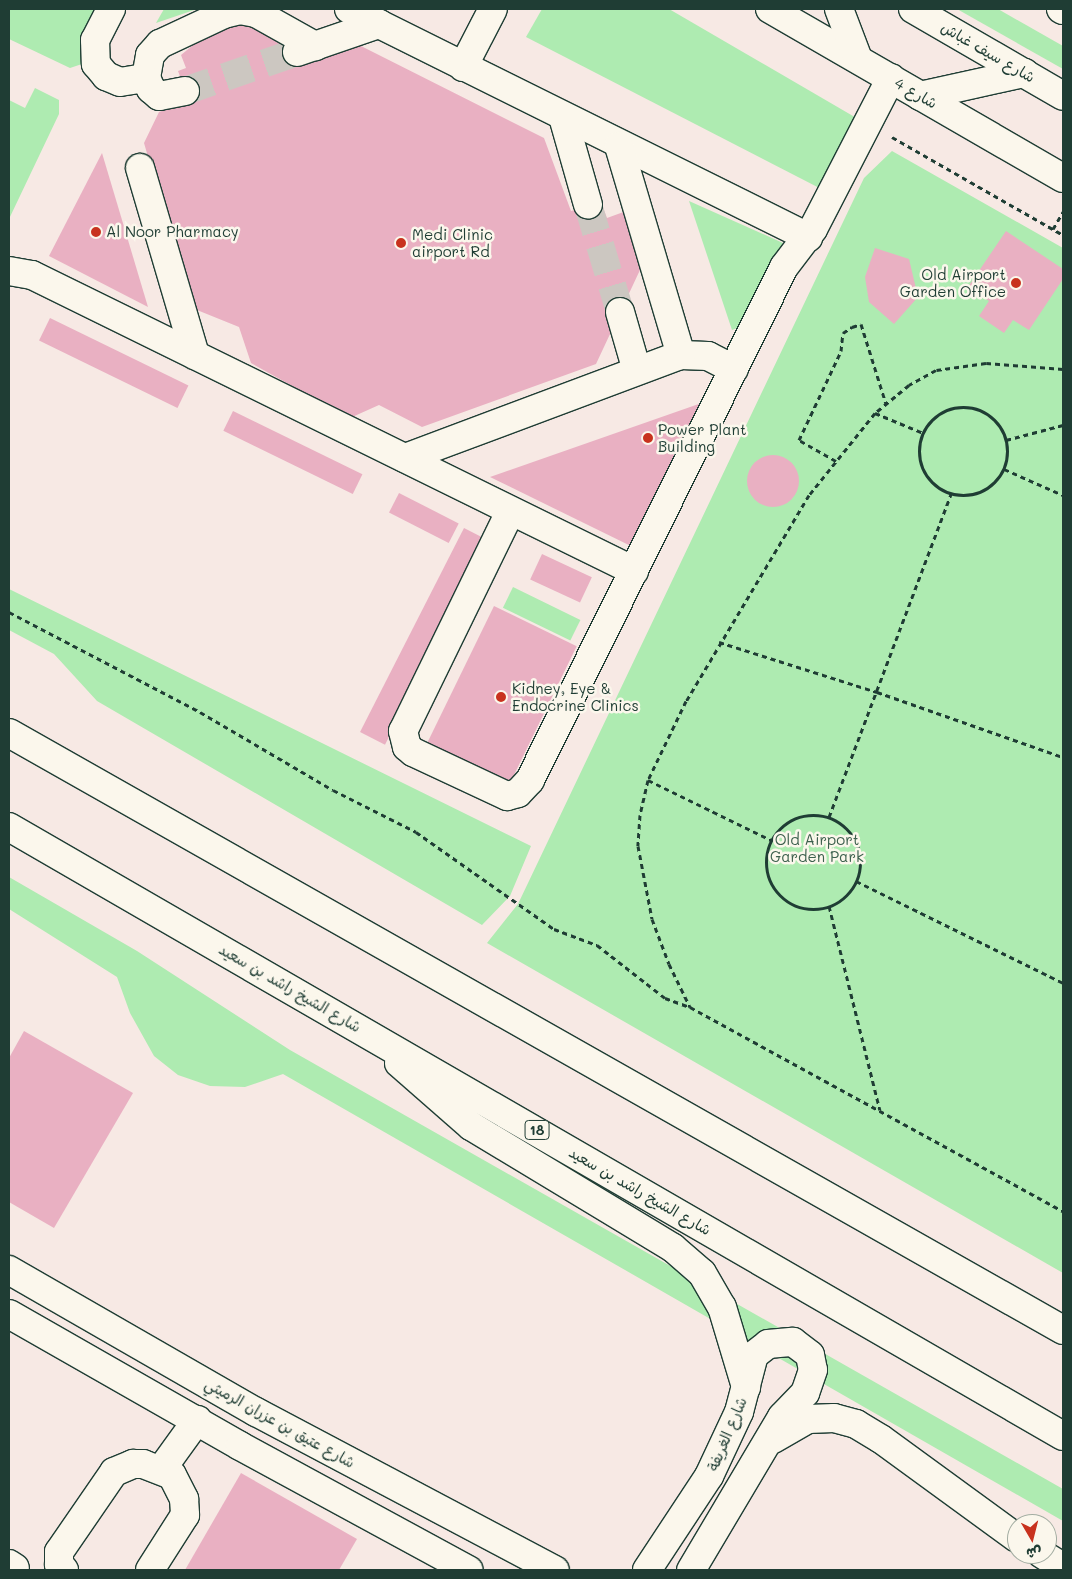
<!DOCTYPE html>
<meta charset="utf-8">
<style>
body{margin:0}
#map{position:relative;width:1072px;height:1579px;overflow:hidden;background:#f7e9e4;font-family:Mali,"Playpen Sans Arabic",sans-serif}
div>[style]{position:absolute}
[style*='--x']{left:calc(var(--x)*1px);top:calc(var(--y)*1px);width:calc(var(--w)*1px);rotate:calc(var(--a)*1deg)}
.green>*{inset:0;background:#aeebb1;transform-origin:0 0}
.building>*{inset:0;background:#e9b0c2;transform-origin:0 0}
.round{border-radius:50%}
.minor-tunnel>*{height:28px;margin-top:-14px;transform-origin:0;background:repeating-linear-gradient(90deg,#ccc7c1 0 28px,transparent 0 42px)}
.path>*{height:3px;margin-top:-1.5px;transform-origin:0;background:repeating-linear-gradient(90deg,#1f3d34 0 5px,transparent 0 9px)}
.path>.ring{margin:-1.5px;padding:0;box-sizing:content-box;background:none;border:3px solid #1f3d34;border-radius:50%}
.roads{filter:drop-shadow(1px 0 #1f3d34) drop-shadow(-1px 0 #1f3d34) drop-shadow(0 1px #1f3d34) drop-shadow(0 -1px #1f3d34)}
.minor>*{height:28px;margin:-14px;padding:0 14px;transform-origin:14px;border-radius:14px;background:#fbf7ec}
.major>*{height:28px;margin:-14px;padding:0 14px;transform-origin:14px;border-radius:14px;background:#fbf7ec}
.dots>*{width:14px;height:14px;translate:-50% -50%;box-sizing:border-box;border:2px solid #fbf7ec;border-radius:50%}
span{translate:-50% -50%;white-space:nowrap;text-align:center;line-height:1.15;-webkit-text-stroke:5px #fbf7ec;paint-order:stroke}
.shield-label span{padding:1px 4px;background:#fbf7ec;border:1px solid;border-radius:4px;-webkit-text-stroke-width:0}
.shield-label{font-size:14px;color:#1f3d34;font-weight:700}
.street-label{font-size:15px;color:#1f3d34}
.poi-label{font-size:15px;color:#1f3d34}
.left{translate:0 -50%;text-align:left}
.right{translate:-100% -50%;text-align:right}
.park-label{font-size:15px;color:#3c604d}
.frame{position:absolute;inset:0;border:10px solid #1f3d34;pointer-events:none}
.north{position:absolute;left:1007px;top:1514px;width:50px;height:50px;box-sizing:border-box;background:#fbf7ec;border:1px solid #a3ada2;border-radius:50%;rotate:172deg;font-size:14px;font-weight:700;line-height:20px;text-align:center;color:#1f3d34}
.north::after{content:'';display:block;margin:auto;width:18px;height:22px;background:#c8321e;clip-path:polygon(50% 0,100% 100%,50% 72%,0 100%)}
</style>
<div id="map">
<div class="green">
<div style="clip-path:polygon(9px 9px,114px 9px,88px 62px,70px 68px,9px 39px)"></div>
<div style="clip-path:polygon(164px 9px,197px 9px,156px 23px)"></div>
<div style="clip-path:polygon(542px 9px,669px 9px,865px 123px,831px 194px,526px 37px)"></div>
<div style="clip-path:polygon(957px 9px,998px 9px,1063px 46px,1063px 69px)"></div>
<div style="clip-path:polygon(35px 88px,59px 100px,59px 114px,9px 219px,9px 100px,25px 108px)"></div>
<div style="clip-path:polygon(892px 151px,1063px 248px,1063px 1273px,487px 943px,518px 904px,864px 178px)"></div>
<div style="clip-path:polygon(689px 201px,783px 243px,745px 325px,732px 330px)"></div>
<div style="left:513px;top:587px;width:75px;height:23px;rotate:26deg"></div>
<div style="clip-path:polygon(9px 589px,531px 846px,510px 896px,482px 925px,97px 701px,54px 654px,9px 630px)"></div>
<div style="clip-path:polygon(9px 877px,137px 951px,290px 1050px,1063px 1489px,1063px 1521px,283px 1074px,245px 1087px,210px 1086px,178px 1075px,154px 1056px,130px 1013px,117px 977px,9px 909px)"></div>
</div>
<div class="building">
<div style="clip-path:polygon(233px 23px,276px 31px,296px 66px,359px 45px,544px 138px,571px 211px,601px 202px,607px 218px,629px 210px,647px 255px,596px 364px,422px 427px,379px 405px,350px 418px,251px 363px,239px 327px,192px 308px,144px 143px,159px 112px,189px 101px,178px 71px,186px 68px,181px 55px,215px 27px)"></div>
<div style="clip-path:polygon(102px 153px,148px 307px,49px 256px)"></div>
<div style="clip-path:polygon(1006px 231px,1063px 269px,1063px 279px,1029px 330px,1013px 320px,1004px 333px,979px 316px,989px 301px,968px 287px)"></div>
<div style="clip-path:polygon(875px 248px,909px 259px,918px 297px,894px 324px,869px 302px,865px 277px)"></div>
<div style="left:50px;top:318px;width:154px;height:25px;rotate:26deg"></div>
<div style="clip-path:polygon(713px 399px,639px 550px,490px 477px)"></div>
<div style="left:233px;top:411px;width:144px;height:22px;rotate:26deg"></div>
<div class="round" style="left:747px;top:455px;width:52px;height:52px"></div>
<div style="left:399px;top:493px;width:67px;height:22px;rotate:27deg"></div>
<div style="left:464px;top:528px;width:28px;height:229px;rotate:27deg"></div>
<div style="left:542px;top:554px;width:55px;height:28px;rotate:25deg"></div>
<div style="left:494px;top:606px;width:92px;height:158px;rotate:26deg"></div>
<div style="clip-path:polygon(24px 1031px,133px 1093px,54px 1228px,9px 1202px,9px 1058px)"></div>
<div style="clip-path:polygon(241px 1473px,357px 1539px,339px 1570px,185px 1570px)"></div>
</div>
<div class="minor-tunnel">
<div style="--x:185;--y:91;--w:112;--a:-19.2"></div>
<div style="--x:588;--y:205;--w:112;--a:73.3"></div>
</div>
<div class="path">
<div style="--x:892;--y:137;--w:197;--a:29.8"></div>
<div style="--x:1053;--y:229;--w:20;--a:-60"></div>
<div style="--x:1063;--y:369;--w:77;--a:-175.5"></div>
<div style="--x:986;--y:363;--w:50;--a:172"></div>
<div style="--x:936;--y:370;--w:31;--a:151"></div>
<div style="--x:909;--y:385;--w:44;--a:140.5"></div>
<div style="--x:875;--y:413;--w:105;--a:128.8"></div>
<div style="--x:809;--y:495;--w:240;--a:120.8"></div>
<div style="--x:686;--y:701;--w:88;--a:115.7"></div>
<div style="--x:648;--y:780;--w:36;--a:103"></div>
<div style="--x:640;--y:815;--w:31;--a:94"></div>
<div style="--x:638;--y:846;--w:74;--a:79.1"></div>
<div style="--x:652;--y:919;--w:48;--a:69.3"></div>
<div style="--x:669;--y:964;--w:48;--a:64"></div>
<div style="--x:690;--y:1007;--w:425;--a:28.7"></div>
<div class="ring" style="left:919px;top:407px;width:85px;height:85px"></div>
<div style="--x:875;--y:413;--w:52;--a:22.6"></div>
<div style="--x:1006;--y:440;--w:59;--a:-14.7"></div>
<div style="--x:836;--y:461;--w:43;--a:-150.4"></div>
<div style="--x:799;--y:440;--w:98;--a:-64.7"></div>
<div style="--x:841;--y:351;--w:18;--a:-84"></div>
<div style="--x:843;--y:333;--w:11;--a:-34"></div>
<div style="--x:852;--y:327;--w:9;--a:-18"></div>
<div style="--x:861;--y:324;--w:84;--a:72.6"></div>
<div style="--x:1004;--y:469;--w:64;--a:23.8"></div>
<div style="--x:9;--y:612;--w:216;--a:27.6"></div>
<div style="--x:200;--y:712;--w:154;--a:30.4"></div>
<div style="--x:333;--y:790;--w:93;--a:26.8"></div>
<div style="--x:416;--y:832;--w:169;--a:35.1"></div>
<div style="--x:554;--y:929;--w:46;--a:20.4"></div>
<div style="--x:597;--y:945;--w:86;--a:37.9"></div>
<div style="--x:665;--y:998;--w:27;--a:20"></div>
<div style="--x:719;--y:642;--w:166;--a:17.6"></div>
<div style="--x:877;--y:692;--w:197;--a:19.3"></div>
<div style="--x:648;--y:780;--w:137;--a:26"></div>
<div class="ring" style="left:766px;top:815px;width:91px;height:91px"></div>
<div style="--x:829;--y:817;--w:345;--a:-69.3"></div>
<div style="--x:856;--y:881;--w:231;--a:26.2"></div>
<div style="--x:829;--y:906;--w:210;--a:76"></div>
</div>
<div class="roads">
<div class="minor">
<div style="--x:111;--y:9;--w:35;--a:117"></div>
<div style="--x:95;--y:40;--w:24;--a:88"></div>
<div style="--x:96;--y:64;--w:16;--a:50"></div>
<div style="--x:106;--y:76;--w:15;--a:23"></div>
<div style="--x:120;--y:82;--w:26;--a:-9"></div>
<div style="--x:349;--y:9;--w:513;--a:26.42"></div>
<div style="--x:770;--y:9;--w:338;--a:30"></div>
<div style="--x:839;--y:9;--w:53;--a:69.2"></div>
<div style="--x:913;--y:9;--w:173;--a:30.1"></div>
<div style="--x:1061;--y:9;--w:2;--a:27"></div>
<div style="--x:297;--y:52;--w:87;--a:-18.9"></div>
<div style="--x:463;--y:67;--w:65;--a:-62.7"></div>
<div style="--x:185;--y:91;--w:26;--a:169"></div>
<div style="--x:159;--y:96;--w:11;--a:-139"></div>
<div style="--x:151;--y:89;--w:12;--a:-114"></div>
<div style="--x:146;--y:78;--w:23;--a:-80"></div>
<div style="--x:150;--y:55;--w:15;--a:-48"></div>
<div style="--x:160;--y:44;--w:71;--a:-25.1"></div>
<div style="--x:224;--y:14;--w:16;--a:-14"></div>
<div style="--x:240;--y:10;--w:16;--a:11"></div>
<div style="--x:256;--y:13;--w:68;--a:29.2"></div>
<div style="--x:920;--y:96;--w:107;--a:-12.5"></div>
<div style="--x:563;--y:117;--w:91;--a:74.1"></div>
<div style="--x:619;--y:146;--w:218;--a:73.5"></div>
<div style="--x:140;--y:168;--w:195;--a:73.6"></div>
<div style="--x:9;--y:271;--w:23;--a:10"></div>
<div style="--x:32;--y:275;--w:671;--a:26.18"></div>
<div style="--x:620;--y:312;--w:61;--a:73.9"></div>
<div style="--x:405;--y:458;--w:295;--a:-20.5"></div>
<div style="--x:681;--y:355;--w:27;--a:2"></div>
<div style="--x:708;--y:356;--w:29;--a:27"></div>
<div style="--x:510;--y:512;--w:244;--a:116"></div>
<div style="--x:403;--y:731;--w:16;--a:76"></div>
<div style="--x:407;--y:747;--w:8;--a:40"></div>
<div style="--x:413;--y:752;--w:104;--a:25.1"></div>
<div style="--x:507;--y:796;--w:11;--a:-15"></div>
<div style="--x:518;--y:793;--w:18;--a:-47"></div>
<div style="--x:530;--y:780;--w:572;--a:-63.66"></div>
<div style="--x:784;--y:267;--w:48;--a:-52.7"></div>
<div style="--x:813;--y:229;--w:170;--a:-62.7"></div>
<div style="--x:9;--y:1270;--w:285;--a:29.9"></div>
<div style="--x:256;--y:1412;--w:338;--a:27.9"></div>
<div style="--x:9;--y:1314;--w:266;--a:29.7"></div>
<div style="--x:240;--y:1446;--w:260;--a:28.5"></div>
<div style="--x:773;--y:1439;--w:40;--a:-29.7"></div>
<div style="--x:808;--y:1419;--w:26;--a:-2"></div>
<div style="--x:834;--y:1418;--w:23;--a:15"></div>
<div style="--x:856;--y:1424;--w:29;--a:31"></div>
<div style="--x:881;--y:1439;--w:168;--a:36.1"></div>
<div style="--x:161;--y:1470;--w:62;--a:-54.2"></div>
<div style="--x:1042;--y:1554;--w:25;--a:32"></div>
<div style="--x:9;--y:1564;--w:7;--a:34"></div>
<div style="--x:64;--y:1570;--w:8;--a:-130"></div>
<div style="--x:59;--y:1564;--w:12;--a:-90"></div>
<div style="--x:59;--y:1552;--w:97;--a:-55.5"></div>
<div style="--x:114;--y:1472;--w:21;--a:-23"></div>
<div style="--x:133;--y:1464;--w:10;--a:0"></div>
<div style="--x:143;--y:1464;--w:31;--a:21"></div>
<div style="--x:172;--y:1475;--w:27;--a:63"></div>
<div style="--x:184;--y:1499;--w:16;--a:86"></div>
<div style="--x:185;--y:1515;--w:65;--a:122.5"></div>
<div style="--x:647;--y:1570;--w:113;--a:-56.6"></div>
<div style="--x:709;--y:1476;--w:71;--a:-64.9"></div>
<div style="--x:739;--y:1412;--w:59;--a:-75.3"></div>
<div style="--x:754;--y:1355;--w:18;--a:-38"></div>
<div style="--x:768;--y:1344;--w:25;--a:-5"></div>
<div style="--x:793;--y:1342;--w:21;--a:37"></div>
<div style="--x:810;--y:1355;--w:15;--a:79"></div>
<div style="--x:813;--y:1370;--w:24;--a:109"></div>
<div style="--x:805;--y:1393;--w:33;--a:134"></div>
<div style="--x:782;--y:1417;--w:178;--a:120.7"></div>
</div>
<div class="major">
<div style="--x:9;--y:733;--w:1211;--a:29.53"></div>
<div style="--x:9;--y:827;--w:1217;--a:30.02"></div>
<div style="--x:399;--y:1063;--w:96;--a:41.2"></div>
<div style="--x:471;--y:1126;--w:236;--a:31.1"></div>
<div style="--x:673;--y:1248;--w:38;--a:41"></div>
<div style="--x:702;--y:1273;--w:39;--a:60"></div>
<div style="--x:722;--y:1307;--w:84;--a:73.3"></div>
</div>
</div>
<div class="dots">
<div style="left:96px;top:232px;background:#c8321e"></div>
<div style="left:401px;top:243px;background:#c8321e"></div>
<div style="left:1016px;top:283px;background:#c8321e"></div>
<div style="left:648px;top:438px;background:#c8321e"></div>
<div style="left:501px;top:697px;background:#c8321e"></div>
</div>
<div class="shield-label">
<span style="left:537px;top:1130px">18</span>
</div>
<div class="street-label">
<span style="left:988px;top:52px;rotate:30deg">شارع سيف غباش</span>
<span style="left:916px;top:93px;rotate:30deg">شارع 4</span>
<span style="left:290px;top:988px;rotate:30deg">شارع الشيخ راشد بن سعيد</span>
<span style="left:640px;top:1191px;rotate:30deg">شارع الشيخ راشد بن سعيد</span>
<span style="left:280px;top:1423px;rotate:29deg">شارع عتيق بن عزران الرميثي</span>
<span style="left:727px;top:1434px;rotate:-67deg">شارع الغريفة</span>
</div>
<div class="poi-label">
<span class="left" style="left:106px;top:232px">Al Noor Pharmacy</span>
<span class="left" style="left:412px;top:243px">Medi Clinic<br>airport Rd</span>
<span class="right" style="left:1006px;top:283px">Old Airport<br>Garden Office</span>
<span class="left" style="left:658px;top:438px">Power Plant<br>Building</span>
<span class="left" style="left:512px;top:697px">Kidney, Eye &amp;<br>Endocrine Clinics</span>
</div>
<div class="park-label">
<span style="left:817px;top:848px">Old Airport<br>Garden Park</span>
</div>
<div class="frame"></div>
<div class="north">ش</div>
</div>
